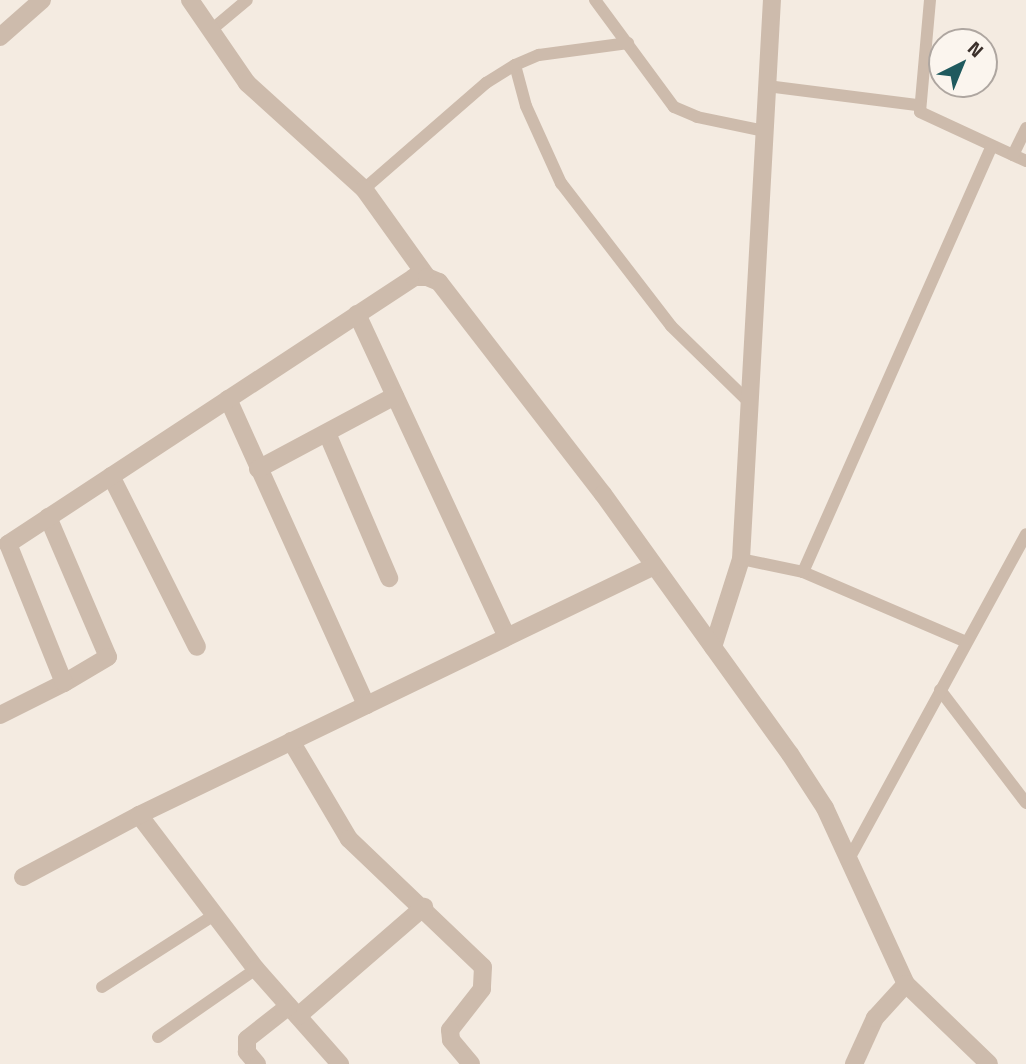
<!DOCTYPE html>
<style>
body{margin:0}
#map{position:relative;width:1026px;height:1064px;overflow:hidden;background:#f4ebe1;font-family:"Titillium Web",sans-serif}
div>[style]{position:absolute}
[style*='--x']{left:calc(var(--x)*1px);top:calc(var(--y)*1px);width:calc(var(--w)*1px);rotate:calc(var(--a)*1deg)}
.service>*{height:12px;margin:-6px;padding:0 6px;transform-origin:6px;border-radius:6px;background:#cdbbac}
.minor>*{height:18px;margin:-9px;padding:0 9px;transform-origin:9px;border-radius:9px;background:#cdbbac}
span{translate:-50% -50%;white-space:nowrap;text-align:center;line-height:1.15;-webkit-text-stroke:7px #fbf5ee;paint-order:stroke}
.north{position:absolute;left:928px;top:28px;width:70px;height:70px;box-sizing:border-box;background:#fbf5ee;border:2px solid #aea6a0;border-radius:50%;rotate:43deg;font-size:19px;font-weight:700;line-height:28px;text-align:center;color:#3b302b}
.north::after{content:'';display:block;margin:auto;width:24px;height:32px;background:#1f5a5e;clip-path:polygon(50% 0,100% 100%,50% 72%,0 100%)}
</style>
<div id="map">
<div class="service">
<div style="--x:595;--y:0;--w:133;--a:53.6"></div>
<div style="--x:674;--y:107;--w:25;--a:23"></div>
<div style="--x:697;--y:117;--w:68;--a:11.8"></div>
<div style="--x:930;--y:0;--w:112;--a:95.1"></div>
<div style="--x:920;--y:112;--w:117;--a:24.8"></div>
<div style="--x:210;--y:31;--w:48;--a:-40"></div>
<div style="--x:515;--y:65;--w:42;--a:75"></div>
<div style="--x:526;--y:106;--w:85;--a:65.6"></div>
<div style="--x:561;--y:183;--w:180;--a:52.4"></div>
<div style="--x:671;--y:326;--w:109;--a:44.3"></div>
<div style="--x:767;--y:86;--w:151;--a:7.2"></div>
<div style="--x:1013;--y:155;--w:30;--a:-64"></div>
<div style="--x:364;--y:189;--w:162;--a:-41"></div>
<div style="--x:486;--y:83;--w:34;--a:-32"></div>
<div style="--x:515;--y:65;--w:26;--a:-23"></div>
<div style="--x:539;--y:55;--w:90;--a:-7.7"></div>
<div style="--x:741;--y:559;--w:63;--a:11.8"></div>
<div style="--x:803;--y:572;--w:177;--a:23.2"></div>
<div style="--x:803;--y:572;--w:466;--a:-66.1"></div>
<div style="--x:940;--y:690;--w:142;--a:52.7"></div>
<div style="--x:849;--y:859;--w:370;--a:-61.4"></div>
<div style="--x:102;--y:987;--w:133;--a:-32.7"></div>
<div style="--x:158;--y:1037;--w:119;--a:-34.8"></div>
</div>
<div class="minor">
<div style="--x:190;--y:0;--w:101;--a:55.5"></div>
<div style="--x:247;--y:83;--w:158;--a:42.2"></div>
<div style="--x:364;--y:189;--w:108;--a:54.4"></div>
<div style="--x:0;--y:37;--w:56;--a:-41.4"></div>
<div style="--x:357;--y:314;--w:356;--a:65.1"></div>
<div style="--x:228;--y:399;--w:336;--a:65.7"></div>
<div style="--x:327;--y:433;--w:158;--a:66.8"></div>
<div style="--x:258;--y:469;--w:155;--a:-28.1"></div>
<div style="--x:111;--y:476;--w:191;--a:63.3"></div>
<div style="--x:48;--y:517;--w:152;--a:66.8"></div>
<div style="--x:108;--y:657;--w:51;--a:149.4"></div>
<div style="--x:713;--y:647;--w:92;--a:-72.3"></div>
<div style="--x:741;--y:559;--w:560;--a:-86.83"></div>
<div style="--x:0;--y:715;--w:72;--a:-26.6"></div>
<div style="--x:64;--y:683;--w:150;--a:-111.9"></div>
<div style="--x:8;--y:544;--w:486;--a:-33.3"></div>
<div style="--x:414;--y:277;--w:13;--a:0"></div>
<div style="--x:427;--y:277;--w:13;--a:23"></div>
<div style="--x:439;--y:282;--w:268;--a:52.3"></div>
<div style="--x:603;--y:494;--w:320;--a:54.3"></div>
<div style="--x:790;--y:754;--w:64;--a:57.1"></div>
<div style="--x:825;--y:808;--w:194;--a:65.3"></div>
<div style="--x:906;--y:984;--w:115;--a:43.9"></div>
<div style="--x:291;--y:741;--w:114;--a:59.4"></div>
<div style="--x:349;--y:839;--w:185;--a:43.7"></div>
<div style="--x:483;--y:967;--w:22;--a:93"></div>
<div style="--x:482;--y:989;--w:52;--a:128"></div>
<div style="--x:450;--y:1030;--w:10;--a:84"></div>
<div style="--x:451;--y:1040;--w:31;--a:50"></div>
<div style="--x:139;--y:815;--w:193;--a:52.8"></div>
<div style="--x:256;--y:969;--w:127;--a:48.5"></div>
<div style="--x:23;--y:877;--w:132;--a:-28.1"></div>
<div style="--x:139;--y:815;--w:572;--a:-25.8"></div>
<div style="--x:298;--y:1016;--w:167;--a:-40.9"></div>
<div style="--x:257;--y:1064;--w:16;--a:-130"></div>
<div style="--x:247;--y:1052;--w:13;--a:-90"></div>
<div style="--x:247;--y:1039;--w:53;--a:-38.2"></div>
<div style="--x:854;--y:1064;--w:51;--a:-65.5"></div>
<div style="--x:875;--y:1018;--w:46;--a:-47.6"></div>
</div>
<div class="north">N</div>
</div>
